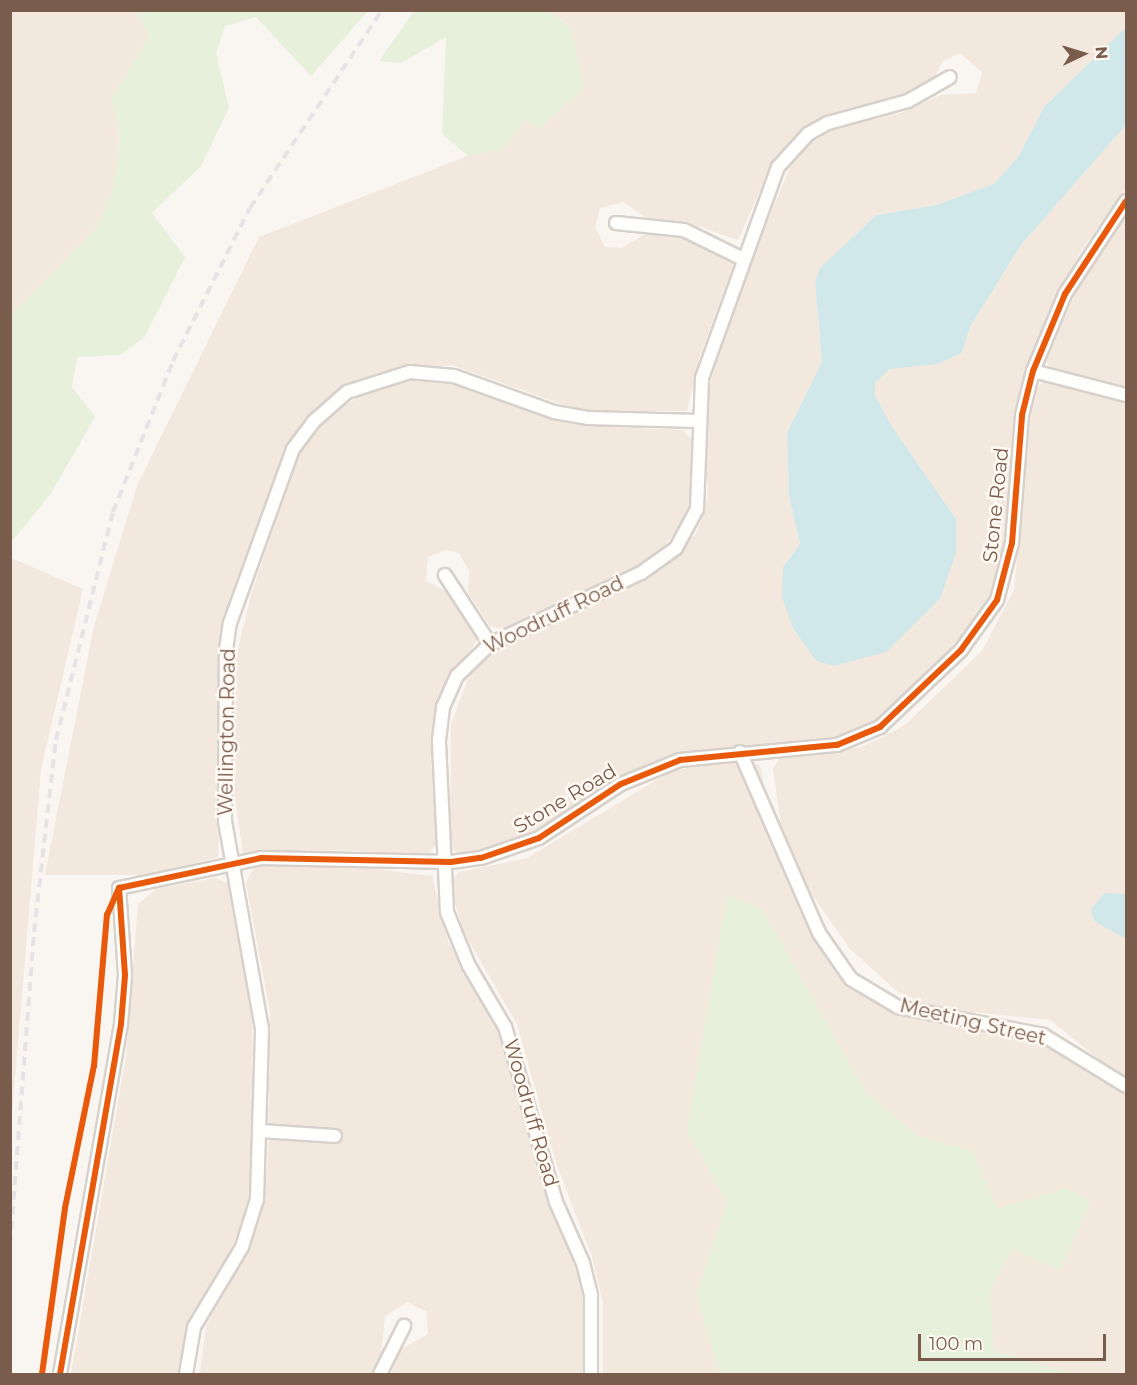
<!DOCTYPE html>
<style>
body{margin:0}
#map{position:relative;width:1137px;height:1385px;overflow:hidden;background:#f9f5f0;font-family:Montserrat,sans-serif}
div>[style]{position:absolute}
[style*='--x']{left:calc(var(--x)*1px);top:calc(var(--y)*1px);width:calc(var(--w)*1px);rotate:calc(var(--a)*1deg)}
.residential>*{inset:0;background:#f2e8de}
.green>*{inset:0;background:#e7f0db}
.water>*{inset:0;background:#d0e8ea}
.roads{filter:drop-shadow(2px 0 #d7d1cb) drop-shadow(-2px 0 #d7d1cb) drop-shadow(0 2px #d7d1cb) drop-shadow(0 -2px #d7d1cb)}
.minor>*{height:12px;margin:-6px;padding:0 6px;transform-origin:6px;border-radius:6px;background:#fefefd}
.rail>*{height:4px;margin-top:-2px;transform-origin:0;background:repeating-linear-gradient(90deg,#e6e3e7 0 9px,transparent 0 15px)}
.cycleway>*{height:6px;margin:-3px;padding:0 3px;transform-origin:3px;border-radius:3px;background:#e8590c}
span{translate:-50% -50%;white-space:nowrap;text-align:center;line-height:1.15;-webkit-text-stroke:5px #fffaf3;paint-order:stroke}
.street-label{font-size:20px;color:#7a5c4d}
.frame{position:absolute;inset:0;border:12px solid #7a5c4d;pointer-events:none}
.north{position:absolute;left:1053px;top:24px;width:60px;height:60px;-webkit-text-stroke:4px #fffaf3;paint-order:stroke;rotate:86deg;font-size:16px;font-weight:700;line-height:24px;text-align:center;color:#7a5c4d}
.north::after{content:'';display:block;margin:auto;width:21px;height:27px;background:#7a5c4d;clip-path:polygon(50% 0,100% 100%,50% 72%,0 100%)}
.scale{position:absolute;left:918px;top:1334px;width:188px;height:27px;box-sizing:border-box;border:3px solid #7a5c4d;border-top:0;padding-left:8px;font-size:18px;line-height:21px;white-space:nowrap;color:#7a5c4d;-webkit-text-stroke:4px #fffaf3;paint-order:stroke}
</style>
<div id="map">
<div class="residential">
<div style="clip-path:polygon(11px 11px,136px 11px,149px 36px,112px 99px,120px 136px,114px 186px,97px 228px,11px 315px)"></div>
<div style="clip-path:polygon(550px 11px,1126px 11px,1126px 27px,1044px 107px,1018px 157px,994px 184px,936px 205px,876px 215px,820px 268px,815px 282px,822px 362px,787px 433px,789px 496px,800px 544px,783px 567px,793px 628px,816px 660px,834px 666px,886px 651px,940px 599px,956px 519px,891px 425px,875px 395px,875px 383px,890px 369px,938px 364px,962px 353px,970px 327px,1021px 245px,1126px 125px,1126px 188px,1081px 251px,1048px 315px,1021px 390px,1000px 588px,911px 696px,875px 726px,847px 736px,669px 755px,501px 849px,460px 856px,450px 846px,451px 724px,470px 674px,501px 647px,648px 574px,696px 534px,708px 499px,704px 421px,708px 391px,733px 303px,797px 151px,838px 127px,900px 113px,941px 95px,976px 93px,982px 72px,960px 53px,943px 61px,932px 82px,911px 93px,823px 116px,801px 134px,766px 177px,738px 240px,701px 227px,654px 223px,623px 202px,600px 208px,595px 227px,605px 247px,622px 248px,643px 235px,665px 232px,728px 254px,735px 262px,699px 358px,687px 411px,584px 412px,452px 365px,384px 371px,317px 412px,289px 442px,227px 617px,218px 857px,150px 875px,45px 875px,94px 626px,137px 486px,259px 237px,468px 156px,502px 149px,526px 120px,571px 27px)"></div>
<div style="clip-path:polygon(1126px 214px,1126px 387px,1050px 368px,1046px 360px,1082px 279px)"></div>
<div style="clip-path:polygon(405px 377px,447px 380px,547px 418px,585px 426px,683px 430px,691px 439px,692px 500px,684px 521px,663px 548px,632px 569px,503px 630px,490px 626px,468px 593px,469px 571px,459px 553px,445px 550px,428px 557px,426px 581px,457px 597px,480px 635px,441px 701px,434px 762px,436px 845px,425px 857px,344px 850px,243px 853px,234px 792px,236px 658px,252px 591px,300px 451px,321px 421px,374px 387px)"></div>
<div style="clip-path:polygon(1047px 379px,1126px 400px,1126px 1081px,1050px 1020px,935px 1008px,898px 992px,850px 949px,804px 883px,782px 832px,773px 769px,780px 757px,861px 747px,883px 737px,906px 724px,982px 651px,1014px 590px,1033px 391px)"></div>
<div style="clip-path:polygon(11px 558px,83px 589px,41px 769px,11px 1125px)"></div>
<div style="clip-path:polygon(721px 760px,752px 761px,761px 767px,771px 835px,801px 896px,865px 987px,907px 1014px,1035px 1032px,1126px 1094px,1126px 1374px,603px 1374px,603px 1303px,592px 1257px,555px 1160px,517px 1024px,462px 929px,450px 883px,459px 872px,527px 858px,670px 772px)"></div>
<div style="clip-path:polygon(334px 864px,432px 876px,448px 941px,509px 1046px,574px 1248px,586px 1291px,588px 1374px,391px 1374px,401px 1349px,428px 1334px,427px 1312px,407px 1302px,385px 1316px,379px 1374px,200px 1374px,206px 1326px,254px 1236px,268px 1161px,270px 1012px,246px 883px,255px 865px)"></div>
<div style="clip-path:polygon(215px 878px,232px 885px,252px 992px,253px 1166px,246px 1218px,205px 1300px,186px 1374px,71px 1374px,126px 1056px,138px 904px,156px 889px)"></div>
</div>
<div class="green">
<div style="clip-path:polygon(136px 11px,368px 11px,311px 76px,256px 17px,225px 26px,216px 53px,229px 108px,201px 166px,152px 213px,185px 257px,144px 338px,120px 355px,77px 357px,72px 387px,95px 417px,50px 495px,11px 542px,11px 315px,97px 228px,114px 186px,120px 136px,112px 99px,149px 36px)"></div>
<div style="clip-path:polygon(414px 11px,550px 11px,571px 27px,584px 88px,540px 128px,526px 120px,502px 149px,468px 156px,442px 134px,446px 37px,401px 63px,379px 61px)"></div>
<div style="clip-path:polygon(727px 895px,762px 909px,866px 1092px,918px 1136px,973px 1151px,997px 1209px,1066px 1188px,1091px 1201px,1060px 1270px,1012px 1249px,990px 1293px,994px 1350px,1072px 1374px,720px 1374px,696px 1295px,727px 1202px,687px 1131px)"></div>
</div>
<div class="water">
<div style="clip-path:polygon(1126px 27px,1126px 125px,1021px 245px,970px 327px,962px 353px,938px 364px,890px 369px,875px 383px,875px 395px,891px 425px,956px 519px,956px 553px,940px 599px,886px 652px,834px 666px,816px 661px,793px 628px,782px 597px,783px 567px,800px 544px,789px 496px,787px 433px,822px 362px,815px 282px,820px 268px,876px 215px,936px 205px,994px 184px,1018px 157px,1044px 107px)"></div>
<div style="clip-path:polygon(1104px 893px,1126px 894px,1126px 939px,1094px 921px,1091px 909px)"></div>
</div>
<div class="roads">
<div class="minor">
<div style="--x:616;--y:223;--w:68;--a:5.9"></div>
<div style="--x:684;--y:230;--w:66;--a:26.2"></div>
<div style="--x:1033;--y:371;--w:96;--a:14.5"></div>
<div style="--x:445;--y:575;--w:82;--a:56.9"></div>
<div style="--x:740;--y:752;--w:197;--a:66.4"></div>
<div style="--x:819;--y:933;--w:56;--a:55.2"></div>
<div style="--x:851;--y:979;--w:55;--a:30.8"></div>
<div style="--x:898;--y:1007;--w:148;--a:10.9"></div>
<div style="--x:1043;--y:1035;--w:97;--a:31.6"></div>
<div style="--x:260;--y:1131;--w:75;--a:3.8"></div>
<div style="--x:60;--y:1374;--w:355;--a:-80.1"></div>
<div style="--x:121;--y:1024;--w:49;--a:-85.3"></div>
<div style="--x:125;--y:975;--w:87;--a:-93.9"></div>
<div style="--x:119;--y:888;--w:145;--a:-11.9"></div>
<div style="--x:261;--y:858;--w:190;--a:1.2"></div>
<div style="--x:451;--y:862;--w:30;--a:-8"></div>
<div style="--x:481;--y:858;--w:61;--a:-19"></div>
<div style="--x:539;--y:838;--w:98;--a:-33.4"></div>
<div style="--x:621;--y:784;--w:64;--a:-22.1"></div>
<div style="--x:680;--y:760;--w:158;--a:-5.5"></div>
<div style="--x:837;--y:745;--w:47;--a:-22.7"></div>
<div style="--x:880;--y:727;--w:112;--a:-43.5"></div>
<div style="--x:961;--y:650;--w:62;--a:-54.2"></div>
<div style="--x:997;--y:600;--w:59;--a:-75.3"></div>
<div style="--x:1012;--y:543;--w:128;--a:-85.5"></div>
<div style="--x:1022;--y:415;--w:45;--a:-76"></div>
<div style="--x:1033;--y:371;--w:83;--a:-67.4"></div>
<div style="--x:1065;--y:294;--w:111;--a:-56.7"></div>
<div style="--x:186;--y:1374;--w:48;--a:-80.3"></div>
<div style="--x:194;--y:1327;--w:93;--a:-59"></div>
<div style="--x:242;--y:1247;--w:50;--a:-72.6"></div>
<div style="--x:257;--y:1199;--w:170;--a:-88.3"></div>
<div style="--x:262;--y:1029;--w:210;--a:-100.1"></div>
<div style="--x:225;--y:822;--w:172;--a:-89.7"></div>
<div style="--x:226;--y:650;--w:27;--a:-82"></div>
<div style="--x:230;--y:623;--w:185;--a:-70.1"></div>
<div style="--x:293;--y:449;--w:34;--a:-53"></div>
<div style="--x:313;--y:422;--w:45;--a:-41.4"></div>
<div style="--x:347;--y:392;--w:66;--a:-17.6"></div>
<div style="--x:410;--y:372;--w:44;--a:5.2"></div>
<div style="--x:454;--y:376;--w:106;--a:19.8"></div>
<div style="--x:554;--y:412;--w:34;--a:10"></div>
<div style="--x:587;--y:418;--w:110;--a:1.6"></div>
<div style="--x:380;--y:1374;--w:54;--a:-63.4"></div>
<div style="--x:591;--y:1374;--w:79;--a:-90"></div>
<div style="--x:591;--y:1295;--w:33;--a:-104"></div>
<div style="--x:583;--y:1263;--w:67;--a:-113.9"></div>
<div style="--x:556;--y:1202;--w:182;--a:-106.2"></div>
<div style="--x:505;--y:1027;--w:71;--a:-120.5"></div>
<div style="--x:469;--y:966;--w:58;--a:-112.2"></div>
<div style="--x:447;--y:912;--w:172;--a:-92.7"></div>
<div style="--x:439;--y:740;--w:33;--a:-83"></div>
<div style="--x:443;--y:707;--w:34;--a:-66"></div>
<div style="--x:457;--y:676;--w:46;--a:-44.1"></div>
<div style="--x:490;--y:644;--w:167;--a:-25.2"></div>
<div style="--x:641;--y:573;--w:43;--a:-35.5"></div>
<div style="--x:676;--y:548;--w:44;--a:-61.7"></div>
<div style="--x:697;--y:509;--w:131;--a:-87.8"></div>
<div style="--x:702;--y:378;--w:224;--a:-70.2"></div>
<div style="--x:778;--y:167;--w:45;--a:-47.7"></div>
<div style="--x:808;--y:134;--w:23;--a:-29"></div>
<div style="--x:828;--y:123;--w:83;--a:-15.4"></div>
<div style="--x:908;--y:101;--w:48;--a:-29.7"></div>
</div>
</div>
<div class="rail">
<div style="--x:10;--y:1245;--w:314;--a:-85.6"></div>
<div style="--x:34;--y:932;--w:193;--a:-83.5"></div>
<div style="--x:56;--y:740;--w:235;--a:-76"></div>
<div style="--x:113;--y:512;--w:162;--a:-68.3"></div>
<div style="--x:173;--y:361;--w:171;--a:-63.3"></div>
<div style="--x:250;--y:208;--w:238;--a:-56.3"></div>
</div>
<div class="cycleway">
<div style="--x:119;--y:888;--w:145;--a:-11.9"></div>
<div style="--x:261;--y:858;--w:190;--a:1.2"></div>
<div style="--x:451;--y:862;--w:30;--a:-8"></div>
<div style="--x:481;--y:858;--w:61;--a:-19"></div>
<div style="--x:539;--y:838;--w:98;--a:-33.4"></div>
<div style="--x:621;--y:784;--w:64;--a:-22.1"></div>
<div style="--x:680;--y:760;--w:158;--a:-5.5"></div>
<div style="--x:837;--y:745;--w:47;--a:-22.7"></div>
<div style="--x:880;--y:727;--w:112;--a:-43.5"></div>
<div style="--x:961;--y:650;--w:62;--a:-54.2"></div>
<div style="--x:997;--y:600;--w:59;--a:-75.3"></div>
<div style="--x:1012;--y:543;--w:128;--a:-85.5"></div>
<div style="--x:1022;--y:415;--w:45;--a:-76"></div>
<div style="--x:1033;--y:371;--w:83;--a:-67.4"></div>
<div style="--x:1065;--y:294;--w:111;--a:-56.7"></div>
<div style="--x:42;--y:1374;--w:168;--a:-82.1"></div>
<div style="--x:65;--y:1208;--w:145;--a:-78.5"></div>
<div style="--x:94;--y:1066;--w:152;--a:-85.1"></div>
<div style="--x:107;--y:915;--w:30;--a:-66"></div>
<div style="--x:60;--y:1374;--w:355;--a:-80.1"></div>
<div style="--x:121;--y:1024;--w:49;--a:-85.3"></div>
<div style="--x:125;--y:975;--w:87;--a:-93.9"></div>
</div>
<div class="street-label">
<span style="left:996px;top:505px;rotate:-84deg">Stone Road</span>
<span style="left:554px;top:615px;rotate:-26deg">Woodruff Road</span>
<span style="left:227px;top:732px;rotate:-89deg">Wellington Road</span>
<span style="left:565px;top:799px;rotate:-31deg">Stone Road</span>
<span style="left:973px;top:1022px;rotate:13deg">Meeting Street</span>
<span style="left:531px;top:1113px;rotate:74deg">Woodruff Road</span>
</div>
<div class="frame"></div>
<div class="north">N</div>
<div class="scale">100 m</div>
</div>
